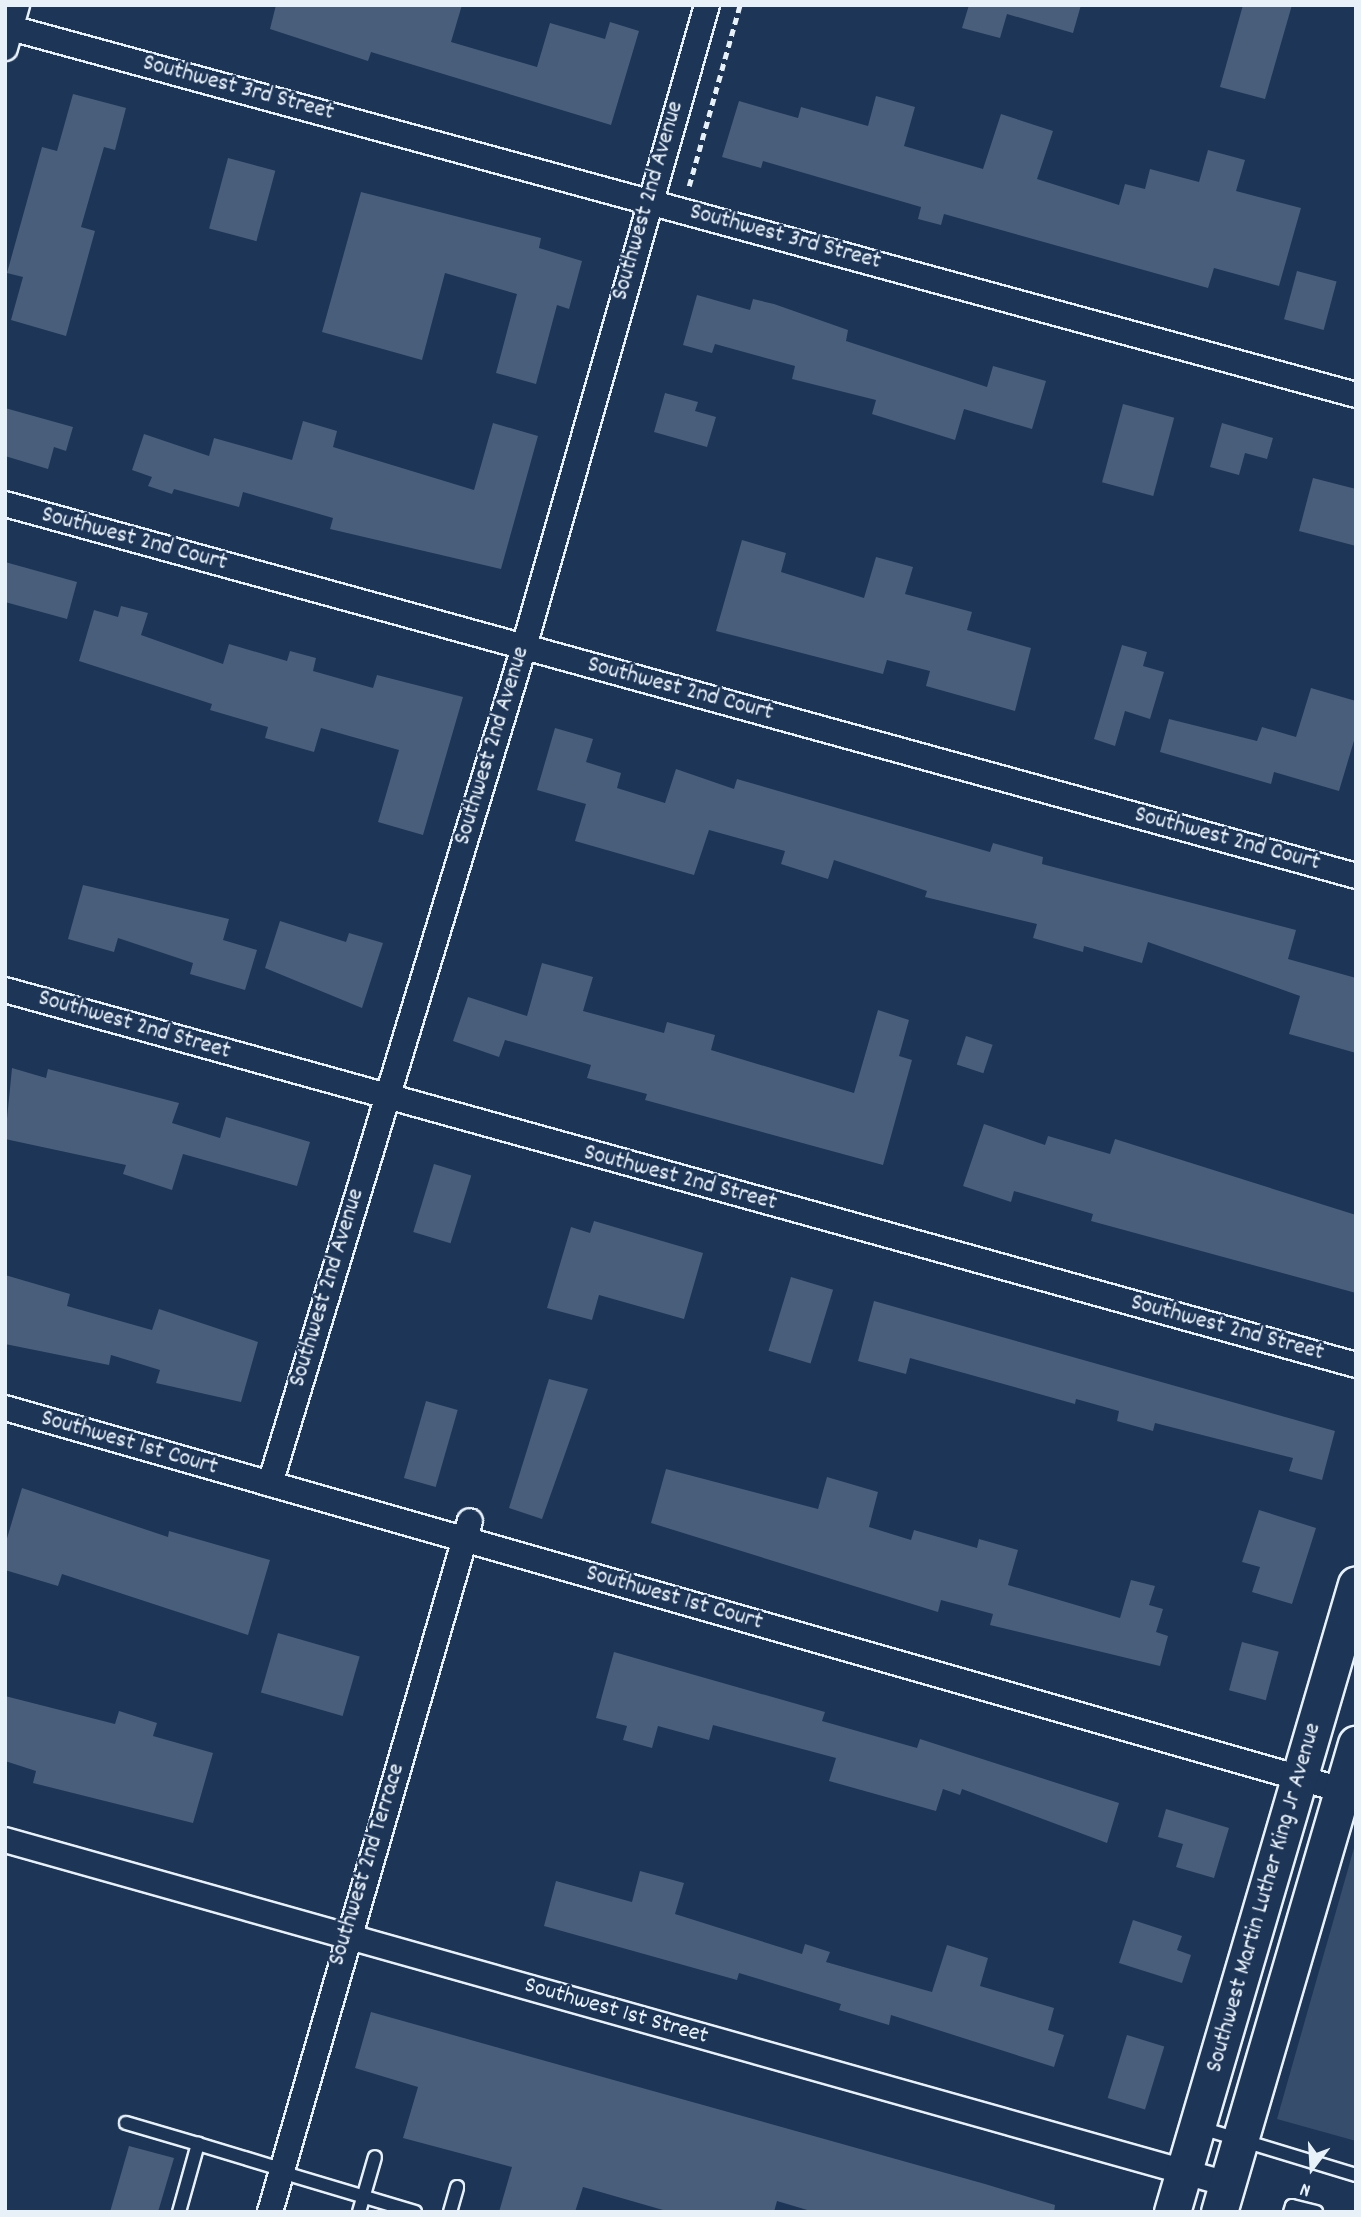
<!DOCTYPE html>
<style>
body{margin:0}
#map{position:relative;width:1361px;height:2217px;overflow:hidden;background:#1d3557;font-family:Dekko,sans-serif}
div>[style]{position:absolute}
[style*='--x']{left:calc(var(--x)*1px);top:calc(var(--y)*1px);width:calc(var(--w)*1px);rotate:calc(var(--a)*1deg)}
.green>*{inset:0;background:#374d6c}
.building>*{inset:0;background:#495e7a;transform-origin:0 0}
.path>*{height:4.5px;margin-top:-2.25px;transform-origin:0;background:repeating-linear-gradient(90deg,#e8f1f8 0 7px,transparent 0 12px)}
.roads{filter:drop-shadow(2px 0 #e8f1f8) drop-shadow(-2px 0 #e8f1f8) drop-shadow(0 2px #e8f1f8) drop-shadow(0 -2px #e8f1f8)}
.lane>*{height:12px;margin:-6px;padding:0 6px;transform-origin:6px;border-radius:6px;background:#1d3557}
.street>*{height:24px;margin:-12px;padding:0 12px;transform-origin:12px;border-radius:12px;background:#1d3557}
.secondary>*{height:35px;margin:-17.5px;padding:0 17.5px;transform-origin:17.5px;border-radius:17.5px;background:#1d3557}
span{translate:-50% -50%;white-space:nowrap;text-align:center;line-height:1.15;-webkit-text-stroke:5px #1d3557;paint-order:stroke}
.street-label{font-size:24px;color:#e8f1f8}
.frame{position:absolute;inset:0;border:7px solid #e8f1f8;pointer-events:none}
.north{position:absolute;left:1277px;top:2133px;width:70px;height:70px;-webkit-text-stroke:5px #1d3557;paint-order:stroke;rotate:197deg;font-size:19px;font-weight:700;line-height:28px;text-align:center;color:#e8f1f8}
.north::after{content:'';display:block;margin:auto;width:24px;height:32px;background:#e8f1f8;clip-path:polygon(50% 0,100% 100%,50% 72%,0 100%)}
</style>
<div id="map">
<div class="green">
<div style="clip-path:polygon(1356px 1841px,1356px 2141px,1277px 2119px)"></div>
</div>
<div class="building">
<div style="clip-path:polygon(276px 5px,462px 5px,451px 42px,537px 67px,550px 23px,605px 39px,610px 22px,639px 31px,611px 125px,371px 52px,368px 61px,270px 29px)"></div>
<div style="clip-path:polygon(969px 5px,1081px 5px,1073px 33px,1007px 14px,1000px 38px,962px 28px)"></div>
<div style="clip-path:polygon(1243px 5px,1292px 5px,1265px 99px,1220px 87px)"></div>
<div style="clip-path:polygon(73px 94px,126px 108px,115px 150px,104px 147px,81px 227px,95px 231px,66px 336px,11px 320px,23px 277px,7px 273px,42px 147px,57px 151px)"></div>
<div style="clip-path:polygon(876px 96px,915px 107px,904px 146px,983px 169px,1001px 114px,1053px 131px,1037px 179px,1119px 205px,1125px 184px,1145px 189px,1150px 169px,1199px 182px,1208px 150px,1245px 160px,1236px 191px,1301px 208px,1279px 286px,1214px 268px,1208px 288px,944px 214px,941px 225px,918px 219px,921px 207px,763px 161px,761px 168px,722px 157px,739px 101px,798px 118px,801px 107px,868px 126px)"></div>
<div style="left:228px;top:158px;width:49px;height:73px;rotate:15deg"></div>
<div style="clip-path:polygon(361px 192px,541px 238px,539px 248px,582px 261px,569px 309px,557px 305px,536px 384px,496px 373px,517px 294px,445px 273px,422px 360px,322px 332px)"></div>
<div style="left:1297px;top:271px;width:41px;height:50px;rotate:15deg"></div>
<div style="clip-path:polygon(697px 295px,750px 310px,753px 299px,774px 304px,848px 330px,846px 341px,987px 387px,993px 366px,1046px 381px,1032px 429px,964px 409px,955px 440px,872px 414px,876px 400px,792px 379px,795px 366px,715px 344px,712px 353px,683px 345px)"></div>
<div style="clip-path:polygon(665px 393px,698px 402px,695px 411px,716px 417px,707px 447px,654px 432px)"></div>
<div style="left:1123px;top:404px;width:53px;height:81px;rotate:15deg"></div>
<div style="clip-path:polygon(5px 408px,73px 427px,66px 451px,54px 447px,48px 469px,5px 456px)"></div>
<div style="clip-path:polygon(303px 421px,337px 431px,333px 447px,474px 490px,493px 423px,538px 436px,501px 569px,330px 529px,333px 518px,243px 492px,239px 507px,174px 489px,172px 494px,148px 486px,152px 477px,132px 470px,144px 434px,209px 456px,214px 438px,292px 460px)"></div>
<div style="clip-path:polygon(1222px 423px,1273px 438px,1267px 459px,1245px 453px,1239px 475px,1210px 467px)"></div>
<div style="clip-path:polygon(1313px 478px,1356px 489px,1356px 546px,1299px 531px)"></div>
<div style="clip-path:polygon(742px 540px,786px 553px,781px 572px,864px 598px,876px 557px,913px 567px,905px 594px,972px 612px,967px 630px,1031px 648px,1015px 711px,926px 686px,930px 671px,887px 660px,883px 674px,716px 631px)"></div>
<div style="clip-path:polygon(5px 562px,77px 582px,67px 619px,5px 602px)"></div>
<div style="clip-path:polygon(121px 606px,148px 613px,141px 635px,223px 664px,229px 644px,287px 661px,290px 651px,316px 658px,313px 671px,373px 688px,377px 675px,463px 697px,423px 835px,378px 822px,399px 750px,321px 728px,314px 752px,265px 738px,268px 727px,210px 710px,212px 704px,79px 661px,94px 610px,118px 617px)"></div>
<div style="clip-path:polygon(1122px 645px,1147px 652px,1143px 666px,1164px 672px,1150px 719px,1125px 711px,1115px 746px,1094px 739px)"></div>
<div style="clip-path:polygon(1311px 688px,1356px 701px,1356px 734px,1339px 791px,1274px 772px,1271px 784px,1160px 752px,1169px 719px,1257px 741px,1262px 727px,1296px 737px)"></div>
<div style="clip-path:polygon(555px 728px,593px 739px,586px 762px,621px 773px,617px 788px,665px 803px,676px 769px,734px 789px,737px 779px,990px 852px,993px 843px,1043px 857px,1042px 864px,1296px 930px,1288px 959px,1356px 978px,1356px 1053px,1289px 1034px,1300px 996px,1148px 942px,1142px 963px,1084px 946px,1083px 952px,1033px 938px,1037px 924px,925px 897px,927px 891px,834px 860px,828px 879px,781px 864px,785px 851px,709px 830px,694px 875px,575px 841px,586px 804px,537px 790px)"></div>
<div style="clip-path:polygon(83px 885px,229px 919px,223px 940px,257px 950px,245px 990px,190px 974px,193px 963px,118px 938px,114px 952px,68px 939px)"></div>
<div style="clip-path:polygon(280px 921px,346px 942px,349px 933px,383px 943px,362px 1008px,265px 968px)"></div>
<div style="clip-path:polygon(542px 963px,593px 977px,583px 1011px,664px 1033px,667px 1022px,715px 1035px,711px 1050px,854px 1093px,878px 1010px,909px 1020px,899px 1056px,912px 1060px,883px 1165px,645px 1100px,647px 1094px,587px 1078px,591px 1065px,505px 1040px,499px 1057px,453px 1041px,468px 997px,527px 1016px)"></div>
<div style="left:966px;top:1036px;width:28px;height:30px;rotate:18deg"></div>
<div style="clip-path:polygon(12px 1068px,46px 1078px,48px 1069px,179px 1103px,172px 1123px,220px 1138px,226px 1117px,310px 1142px,297px 1186px,183px 1154px,172px 1190px,123px 1174px,126px 1165px,5px 1139px)"></div>
<div style="clip-path:polygon(984px 1124px,1045px 1145px,1048px 1136px,1110px 1154px,1115px 1139px,1356px 1215px,1356px 1293px,1091px 1221px,1093px 1214px,1014px 1191px,1011px 1202px,963px 1186px)"></div>
<div style="left:434px;top:1164px;width:39px;height:71px;rotate:17deg"></div>
<div style="clip-path:polygon(594px 1221px,703px 1253px,684px 1319px,599px 1295px,592px 1320px,547px 1308px,571px 1227px,590px 1233px)"></div>
<div style="clip-path:polygon(5px 1275px,70px 1294px,67px 1306px,152px 1330px,159px 1309px,258px 1342px,241px 1402px,156px 1383px,160px 1370px,111px 1355px,109px 1365px,5px 1344px)"></div>
<div style="left:791px;top:1277px;width:44px;height:77px;rotate:17deg"></div>
<div style="clip-path:polygon(874px 1301px,1335px 1431px,1322px 1480px,1289px 1471px,1293px 1458px,1155px 1423px,1153px 1431px,1117px 1421px,1119px 1411px,1076px 1399px,1075px 1404px,910px 1358px,906px 1374px,858px 1361px)"></div>
<div style="clip-path:polygon(549px 1379px,588px 1389px,542px 1519px,509px 1508px)"></div>
<div style="left:426px;top:1401px;width:33px;height:80px;rotate:16deg"></div>
<div style="clip-path:polygon(666px 1469px,818px 1509px,827px 1477px,878px 1492px,869px 1527px,911px 1540px,914px 1530px,977px 1548px,979px 1539px,1018px 1550px,1008px 1585px,1120px 1618px,1131px 1580px,1155px 1586px,1149px 1605px,1163px 1609px,1156px 1632px,1168px 1636px,1160px 1666px,990px 1625px,993px 1614px,941px 1600px,938px 1612px,651px 1523px)"></div>
<div style="clip-path:polygon(22px 1488px,168px 1537px,169px 1531px,270px 1560px,248px 1635px,62px 1574px,58px 1586px,5px 1570px,5px 1545px)"></div>
<div style="clip-path:polygon(1259px 1510px,1316px 1528px,1292px 1604px,1252px 1592px,1260px 1567px,1242px 1562px)"></div>
<div style="left:278px;top:1633px;width:85px;height:62px;rotate:16deg"></div>
<div style="left:1242px;top:1642px;width:38px;height:50px;rotate:15deg"></div>
<div style="clip-path:polygon(614px 1652px,825px 1712px,822px 1721px,917px 1748px,920px 1739px,1119px 1803px,1107px 1843px,962px 1789px,960px 1795px,943px 1789px,936px 1811px,829px 1781px,836px 1758px,713px 1725px,709px 1740px,658px 1726px,652px 1748px,623px 1740px,627px 1726px,596px 1718px)"></div>
<div style="clip-path:polygon(5px 1696px,115px 1724px,119px 1711px,157px 1723px,153px 1736px,213px 1753px,193px 1823px,33px 1783px,36px 1771px,5px 1761px)"></div>
<div style="clip-path:polygon(1166px 1809px,1229px 1828px,1214px 1878px,1176px 1867px,1183px 1844px,1158px 1837px)"></div>
<div style="clip-path:polygon(640px 1871px,684px 1883px,675px 1914px,802px 1954px,805px 1944px,830px 1952px,826px 1962px,932px 1992px,947px 1945px,988px 1958px,980px 1986px,1054px 2008px,1048px 2030px,1064px 2035px,1054px 2067px,891px 2015px,889px 2025px,839px 2010px,841px 2004px,739px 1973px,737px 1980px,544px 1926px,556px 1881px,632px 1902px)"></div>
<div style="clip-path:polygon(1133px 1920px,1182px 1936px,1177px 1950px,1191px 1955px,1182px 1983px,1119px 1963px)"></div>
<div style="clip-path:polygon(371px 2012px,985px 2184px,1055px 2205px,1054px 2212px,814px 2212px,777px 2201px,774px 2212px,670px 2212px,583px 2187px,575px 2212px,499px 2212px,512px 2167px,403px 2138px,418px 2087px,355px 2068px)"></div>
<div style="left:1127px;top:2035px;width:39px;height:66px;rotate:17deg"></div>
<div style="clip-path:polygon(129px 2146px,174px 2158px,158px 2212px,110px 2212px)"></div>
</div>
<div class="path">
<div style="--x:689;--y:186;--w:188;--a:-74.3"></div>
</div>
<div class="roads">
<div class="lane">
<div style="--x:126;--y:2123;--w:75;--a:16.3"></div>
<div style="--x:1198;--y:2127;--w:165;--a:16.9"></div>
<div style="--x:281;--y:2172;--w:140;--a:16.6"></div>
<div style="--x:179;--y:2212;--w:71;--a:-74.4"></div>
<div style="--x:198;--y:2144;--w:87;--a:16.8"></div>
<div style="--x:359;--y:2212;--w:57;--a:-73.8"></div>
<div style="--x:450;--y:2212;--w:26;--a:-74"></div>
<div style="--x:1290;--y:2212;--w:6;--a:-72"></div>
<div style="--x:1292;--y:2206;--w:25;--a:14"></div>
</div>
<div class="street">
<div style="--x:11;--y:28;--w:1394;--a:15.26"></div>
<div style="--x:5;--y:48;--w:45;--a:-74.4"></div>
<div style="--x:5;--y:504;--w:1401;--a:15.39"></div>
<div style="--x:5;--y:990;--w:1402;--a:15.51"></div>
<div style="--x:5;--y:1408;--w:1391;--a:15.95"></div>
<div style="--x:270;--y:1484;--w:875;--a:-73.12"></div>
<div style="--x:524;--y:647;--w:668;--a:-74.09"></div>
<div style="--x:5;--y:1840;--w:1269;--a:15.72"></div>
<div style="--x:270;--y:2212;--w:719;--a:-73.86"></div>
</div>
<div class="secondary">
<div style="--x:1172;--y:2212;--w:654;--a:-73.67"></div>
<div style="--x:1219;--y:2212;--w:488;--a:-73.7"></div>
</div>
</div>
<div class="street-label">
<span style="left:238px;top:89px;rotate:15deg">Southwest 3rd Street</span>
<span style="left:649px;top:201px;rotate:-74deg">Southwest 2nd Avenue</span>
<span style="left:785px;top:238px;rotate:15deg">Southwest 3rd Street</span>
<span style="left:134px;top:540px;rotate:15deg">Southwest 2nd Court</span>
<span style="left:680px;top:690px;rotate:15deg">Southwest 2nd Court</span>
<span style="left:493px;top:746px;rotate:-73deg">Southwest 2nd Avenue</span>
<span style="left:1227px;top:840px;rotate:15deg">Southwest 2nd Court</span>
<span style="left:134px;top:1026px;rotate:16deg">Southwest 2nd Street</span>
<span style="left:680px;top:1179px;rotate:15deg">Southwest 2nd Street</span>
<span style="left:328px;top:1288px;rotate:-73deg">Southwest 2nd Avenue</span>
<span style="left:1227px;top:1329px;rotate:15deg">Southwest 2nd Street</span>
<span style="left:129px;top:1444px;rotate:16deg">Southwest 1st Court</span>
<span style="left:674px;top:1599px;rotate:16deg">Southwest 1st Court</span>
<span style="left:368px;top:1865px;rotate:-73deg">Southwest 2nd Terrace</span>
<span style="left:1265px;top:1898px;rotate:-74deg">Southwest Martin Luther King Jr Avenue</span>
<span style="left:616px;top:2012px;rotate:16deg">Southwest 1st Street</span>
</div>
<div class="frame"></div>
<div class="north">N</div>
</div>
